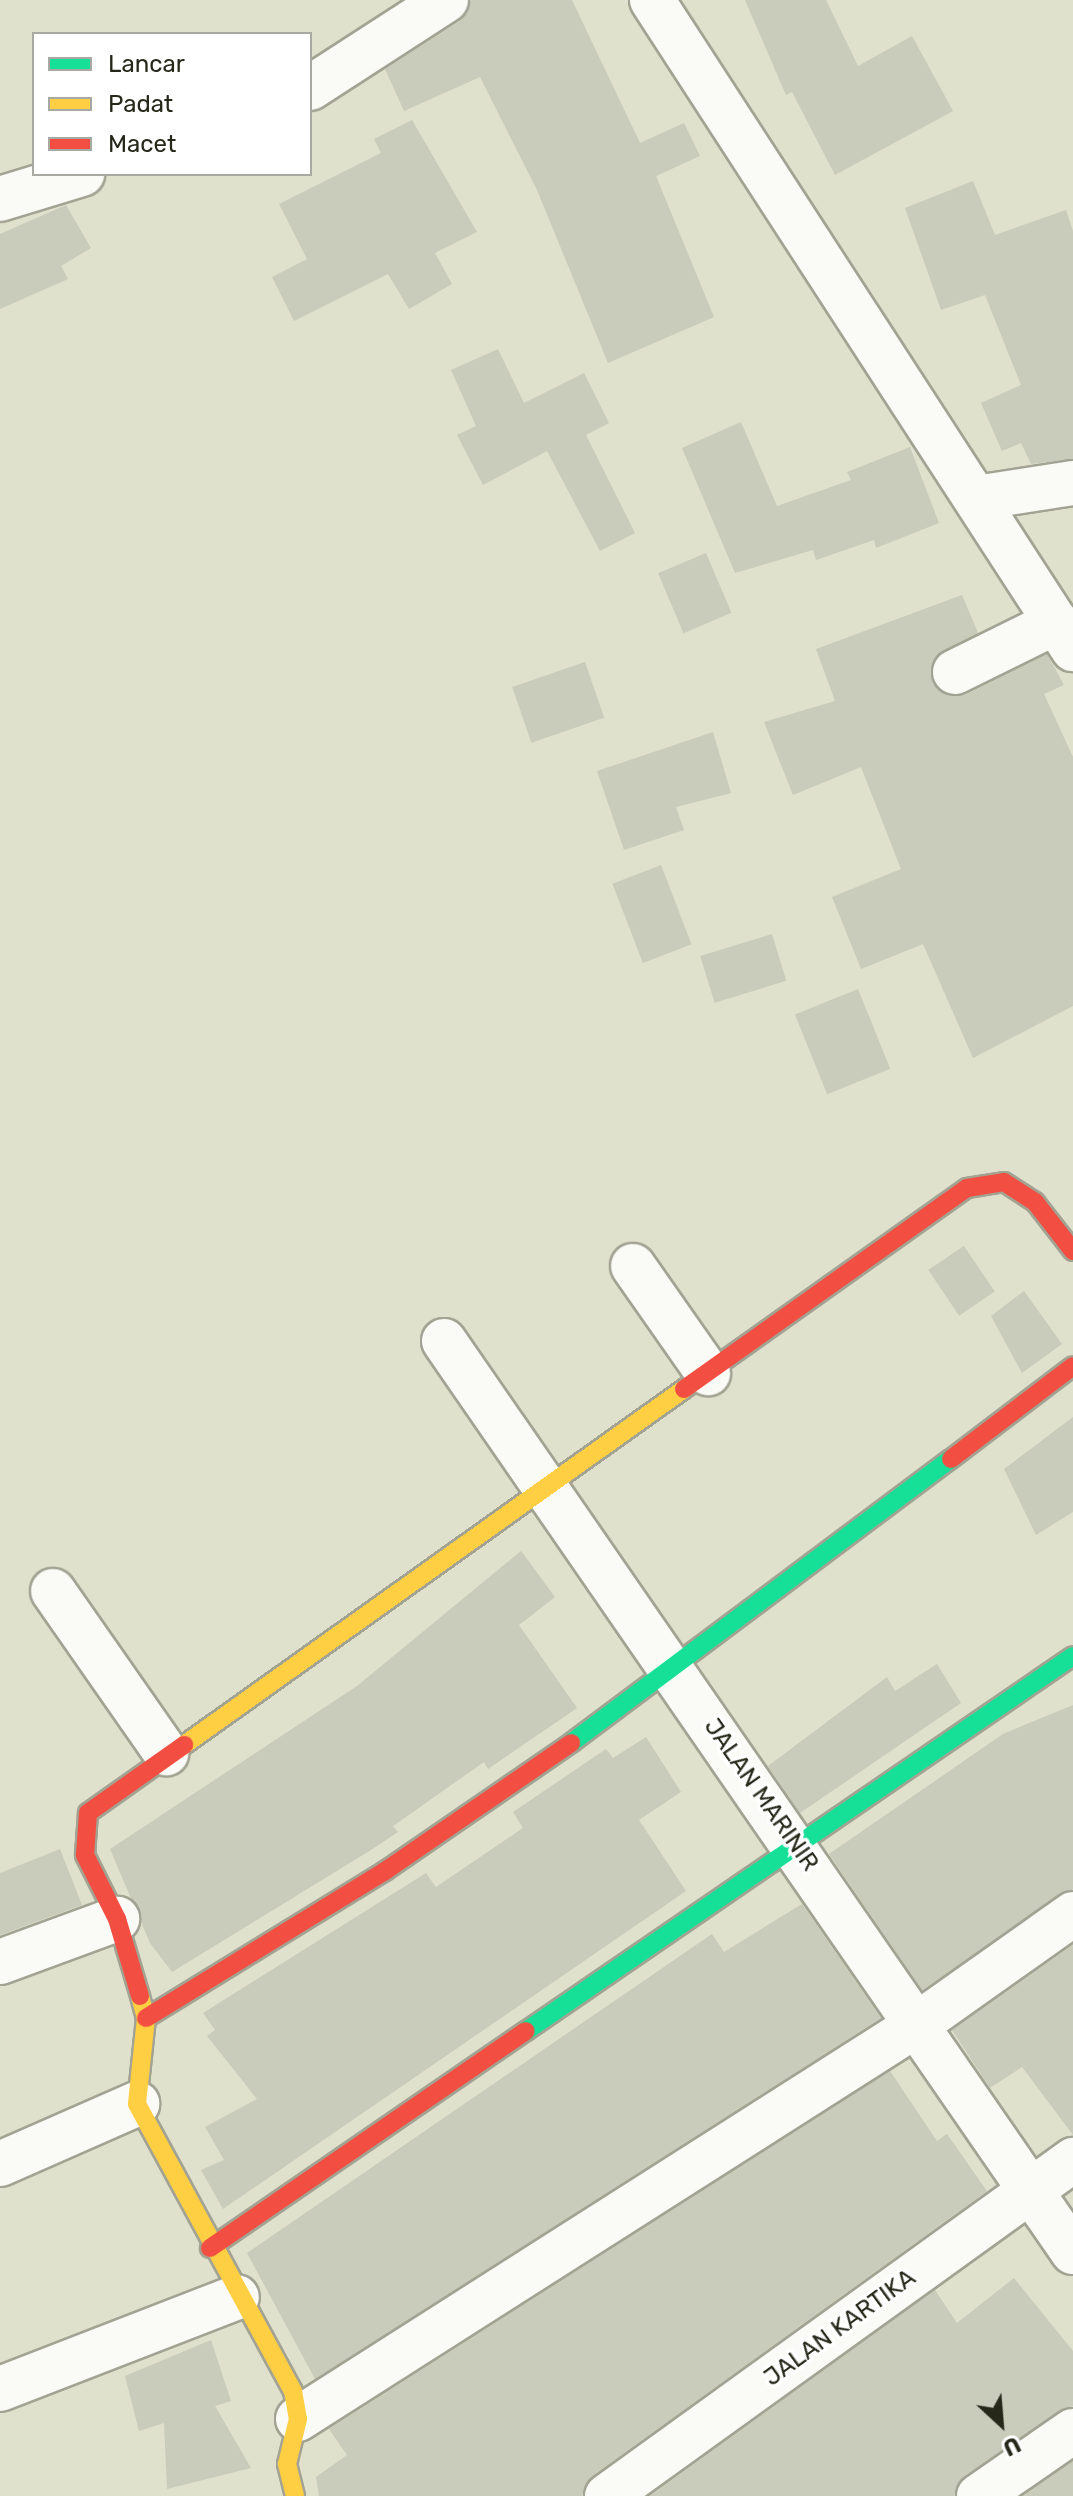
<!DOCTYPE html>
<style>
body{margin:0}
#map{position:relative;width:1073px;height:2496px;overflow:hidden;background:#dfe1cc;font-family:Rubik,sans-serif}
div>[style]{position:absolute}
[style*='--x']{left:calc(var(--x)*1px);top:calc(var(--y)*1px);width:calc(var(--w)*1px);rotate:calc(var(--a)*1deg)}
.building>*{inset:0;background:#c9cbbb;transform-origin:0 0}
.roads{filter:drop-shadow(2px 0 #a2a393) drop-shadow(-2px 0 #a2a393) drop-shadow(0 2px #a2a393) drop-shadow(0 -2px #a2a393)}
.street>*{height:44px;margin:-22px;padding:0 22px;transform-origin:22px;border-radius:22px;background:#fafaf7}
.fast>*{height:18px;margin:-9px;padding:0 9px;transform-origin:9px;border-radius:9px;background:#16e098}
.slow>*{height:18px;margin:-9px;padding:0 9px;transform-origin:9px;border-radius:9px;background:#ffcf43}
.jam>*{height:18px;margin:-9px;padding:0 9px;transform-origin:9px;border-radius:9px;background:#f24e42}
span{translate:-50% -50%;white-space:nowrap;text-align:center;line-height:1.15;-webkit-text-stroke:7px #fff;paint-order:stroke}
.street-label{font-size:24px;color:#26281a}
.legend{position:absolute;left:32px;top:32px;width:280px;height:144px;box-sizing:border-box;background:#fff;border:2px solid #a8a9a3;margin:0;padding:10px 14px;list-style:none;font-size:24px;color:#26281a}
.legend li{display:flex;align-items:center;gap:16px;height:40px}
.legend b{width:40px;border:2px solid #a8a9a3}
.north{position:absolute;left:961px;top:2384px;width:80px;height:80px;-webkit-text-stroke:6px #fff;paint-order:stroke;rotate:154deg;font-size:22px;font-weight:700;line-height:32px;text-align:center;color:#26281a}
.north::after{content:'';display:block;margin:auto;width:28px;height:36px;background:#26281a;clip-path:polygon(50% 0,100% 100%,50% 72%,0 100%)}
</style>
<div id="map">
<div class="building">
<div style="clip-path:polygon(471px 0,572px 0,640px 143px,684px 123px,700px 156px,656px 176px,714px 317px,608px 363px,537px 190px,480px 77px,404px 111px,385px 69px,460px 21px)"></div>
<div style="clip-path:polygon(745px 0,826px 0,858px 66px,912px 36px,953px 111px,835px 175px,792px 92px,786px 95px)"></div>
<div style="clip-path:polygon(412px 120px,477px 232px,435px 253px,452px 284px,409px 309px,388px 274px,294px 321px,272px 277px,307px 259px,279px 204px,381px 153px,374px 139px)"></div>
<div style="clip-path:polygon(973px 181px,995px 235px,1066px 210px,1073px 231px,1073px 459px,1031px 464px,1021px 443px,1002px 451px,981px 403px,1021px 385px,985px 295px,941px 310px,905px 208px)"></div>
<div style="clip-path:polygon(66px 205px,91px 248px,61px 266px,68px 279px,0 309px,0 234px)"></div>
<div style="clip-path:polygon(498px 349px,524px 403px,584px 373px,609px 423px,586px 435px,635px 533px,600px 551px,547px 451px,483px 485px,457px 435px,476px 426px,451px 370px)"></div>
<div style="clip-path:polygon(741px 422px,777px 506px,851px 480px,847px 472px,910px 447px,939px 523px,876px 548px,874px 540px,816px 560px,813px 550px,735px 573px,682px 448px)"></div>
<div style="left:706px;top:553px;width:65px;height:52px;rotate:67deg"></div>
<div style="clip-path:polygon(962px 595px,978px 633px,935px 658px,933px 684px,942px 693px,965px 695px,1047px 654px,1064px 685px,1044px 694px,1073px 757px,1073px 1006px,973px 1058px,923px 944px,861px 969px,832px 897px,901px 869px,861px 767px,793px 795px,764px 722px,835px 701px,816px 649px)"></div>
<div style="left:585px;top:662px;width:59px;height:77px;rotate:71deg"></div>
<div style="clip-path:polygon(713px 732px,731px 793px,676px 807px,684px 830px,624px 850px,597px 771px)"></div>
<div style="left:661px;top:865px;width:85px;height:52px;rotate:69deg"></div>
<div style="left:772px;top:934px;width:49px;height:75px;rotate:73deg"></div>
<div style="left:858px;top:989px;width:86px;height:68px;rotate:68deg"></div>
<div style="left:964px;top:1246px;width:55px;height:43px;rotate:56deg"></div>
<div style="clip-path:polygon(1024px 1291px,1062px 1344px,1022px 1373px,991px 1316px)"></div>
<div style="clip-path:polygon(1073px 1417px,1073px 1512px,1036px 1535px,1004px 1469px)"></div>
<div style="clip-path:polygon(521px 1551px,555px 1597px,519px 1625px,577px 1708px,488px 1769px,484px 1762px,393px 1826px,398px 1832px,371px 1850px,172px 1972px,150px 1943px,110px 1849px,357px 1686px)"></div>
<div style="clip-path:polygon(937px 1664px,961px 1703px,800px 1813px,768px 1766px,887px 1677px,895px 1691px)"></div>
<div style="clip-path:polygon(1073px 1705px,1073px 1889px,922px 1990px,829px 1854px,1003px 1734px)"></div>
<div style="clip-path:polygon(646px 1737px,681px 1792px,639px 1820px,686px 1891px,223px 2209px,201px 2170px,224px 2160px,205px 2127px,257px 2099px,207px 2036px,215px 2030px,203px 2013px,426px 1873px,436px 1887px,523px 1828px,513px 1812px,606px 1749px,613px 1758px)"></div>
<div style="clip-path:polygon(60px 1849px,82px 1905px,0 1935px,0 1873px)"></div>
<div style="clip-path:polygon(802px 1904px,881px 2018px,315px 2379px,247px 2253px,712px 1934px,724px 1952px)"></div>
<div style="clip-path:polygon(1073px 1945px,1073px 2135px,1022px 2067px,990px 2088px,952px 2030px)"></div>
<div style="clip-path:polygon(890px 2071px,937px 2141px,947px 2134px,987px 2191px,592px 2476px,582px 2496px,319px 2496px,316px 2477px,347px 2455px,329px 2429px)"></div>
<div style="clip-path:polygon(1014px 2278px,1073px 2351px,1073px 2406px,965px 2475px,954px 2496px,650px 2496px,935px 2290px,957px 2323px)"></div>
<div style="clip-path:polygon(211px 2340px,231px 2401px,215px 2406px,251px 2468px,167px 2489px,164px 2423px,139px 2431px,125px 2376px)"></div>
<div style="clip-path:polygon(1073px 2461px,1073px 2496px,1023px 2496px)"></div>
</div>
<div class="roads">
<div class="street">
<div style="--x:652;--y:0;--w:774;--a:57.03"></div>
<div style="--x:310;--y:88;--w:162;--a:-32.9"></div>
<div style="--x:0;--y:199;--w:86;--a:-17"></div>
<div style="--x:976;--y:498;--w:98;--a:-8.8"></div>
<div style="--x:955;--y:672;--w:113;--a:-26.3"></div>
<div style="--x:633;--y:1266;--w:131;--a:55"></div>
<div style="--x:444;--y:1341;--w:1107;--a:55.38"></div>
<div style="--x:53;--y:1591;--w:198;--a:55.1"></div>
<div style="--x:0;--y:1962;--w:125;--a:-20.2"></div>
<div style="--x:0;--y:2164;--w:150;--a:-23.7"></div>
<div style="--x:0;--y:2389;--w:254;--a:-21.2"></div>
<div style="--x:298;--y:2419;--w:732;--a:-32.5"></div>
<div style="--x:915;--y:2026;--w:194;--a:-35.3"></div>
<div style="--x:607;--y:2496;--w:575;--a:-35.79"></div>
<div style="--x:979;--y:2496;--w:114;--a:-34.7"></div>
</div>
<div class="fast">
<div style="--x:571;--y:1743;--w:474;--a:-36.8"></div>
<div style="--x:526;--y:2031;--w:663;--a:-34.43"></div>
</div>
<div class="slow">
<div style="--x:184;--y:1745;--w:614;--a:-35.45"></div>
<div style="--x:140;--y:1996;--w:23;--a:75"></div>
<div style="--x:146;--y:2018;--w:86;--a:96"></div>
<div style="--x:137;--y:2104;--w:327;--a:61.5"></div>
<div style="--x:293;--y:2391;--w:28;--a:80"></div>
<div style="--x:298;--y:2419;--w:46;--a:103.7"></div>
<div style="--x:287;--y:2464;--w:33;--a:76"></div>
</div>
<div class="jam">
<div style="--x:684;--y:1389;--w:347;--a:-35.4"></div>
<div style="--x:967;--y:1188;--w:37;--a:-9"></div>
<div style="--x:1004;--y:1182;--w:37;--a:33"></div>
<div style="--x:1035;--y:1202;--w:62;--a:52.2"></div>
<div style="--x:951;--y:1459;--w:153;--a:-37.3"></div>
<div style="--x:140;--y:1996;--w:80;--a:-106.6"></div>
<div style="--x:117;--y:1919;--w:72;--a:-116.6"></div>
<div style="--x:85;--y:1855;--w:42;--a:-85.9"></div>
<div style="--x:88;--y:1813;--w:118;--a:-35.3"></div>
<div style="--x:146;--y:2018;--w:281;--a:-31.6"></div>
<div style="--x:385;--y:1871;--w:226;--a:-34.5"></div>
<div style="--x:210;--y:2248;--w:383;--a:-34.5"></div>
</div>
</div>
<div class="street-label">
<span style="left:761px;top:1795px;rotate:55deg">JALAN MARINIR</span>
<span style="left:840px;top:2328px;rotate:-36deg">JALAN KARTIKA</span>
</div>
<ul class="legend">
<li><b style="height:10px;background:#16e098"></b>Lancar</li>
<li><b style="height:10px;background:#ffcf43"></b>Padat</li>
<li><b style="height:10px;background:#f24e42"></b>Macet</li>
</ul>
<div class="north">U</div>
</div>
